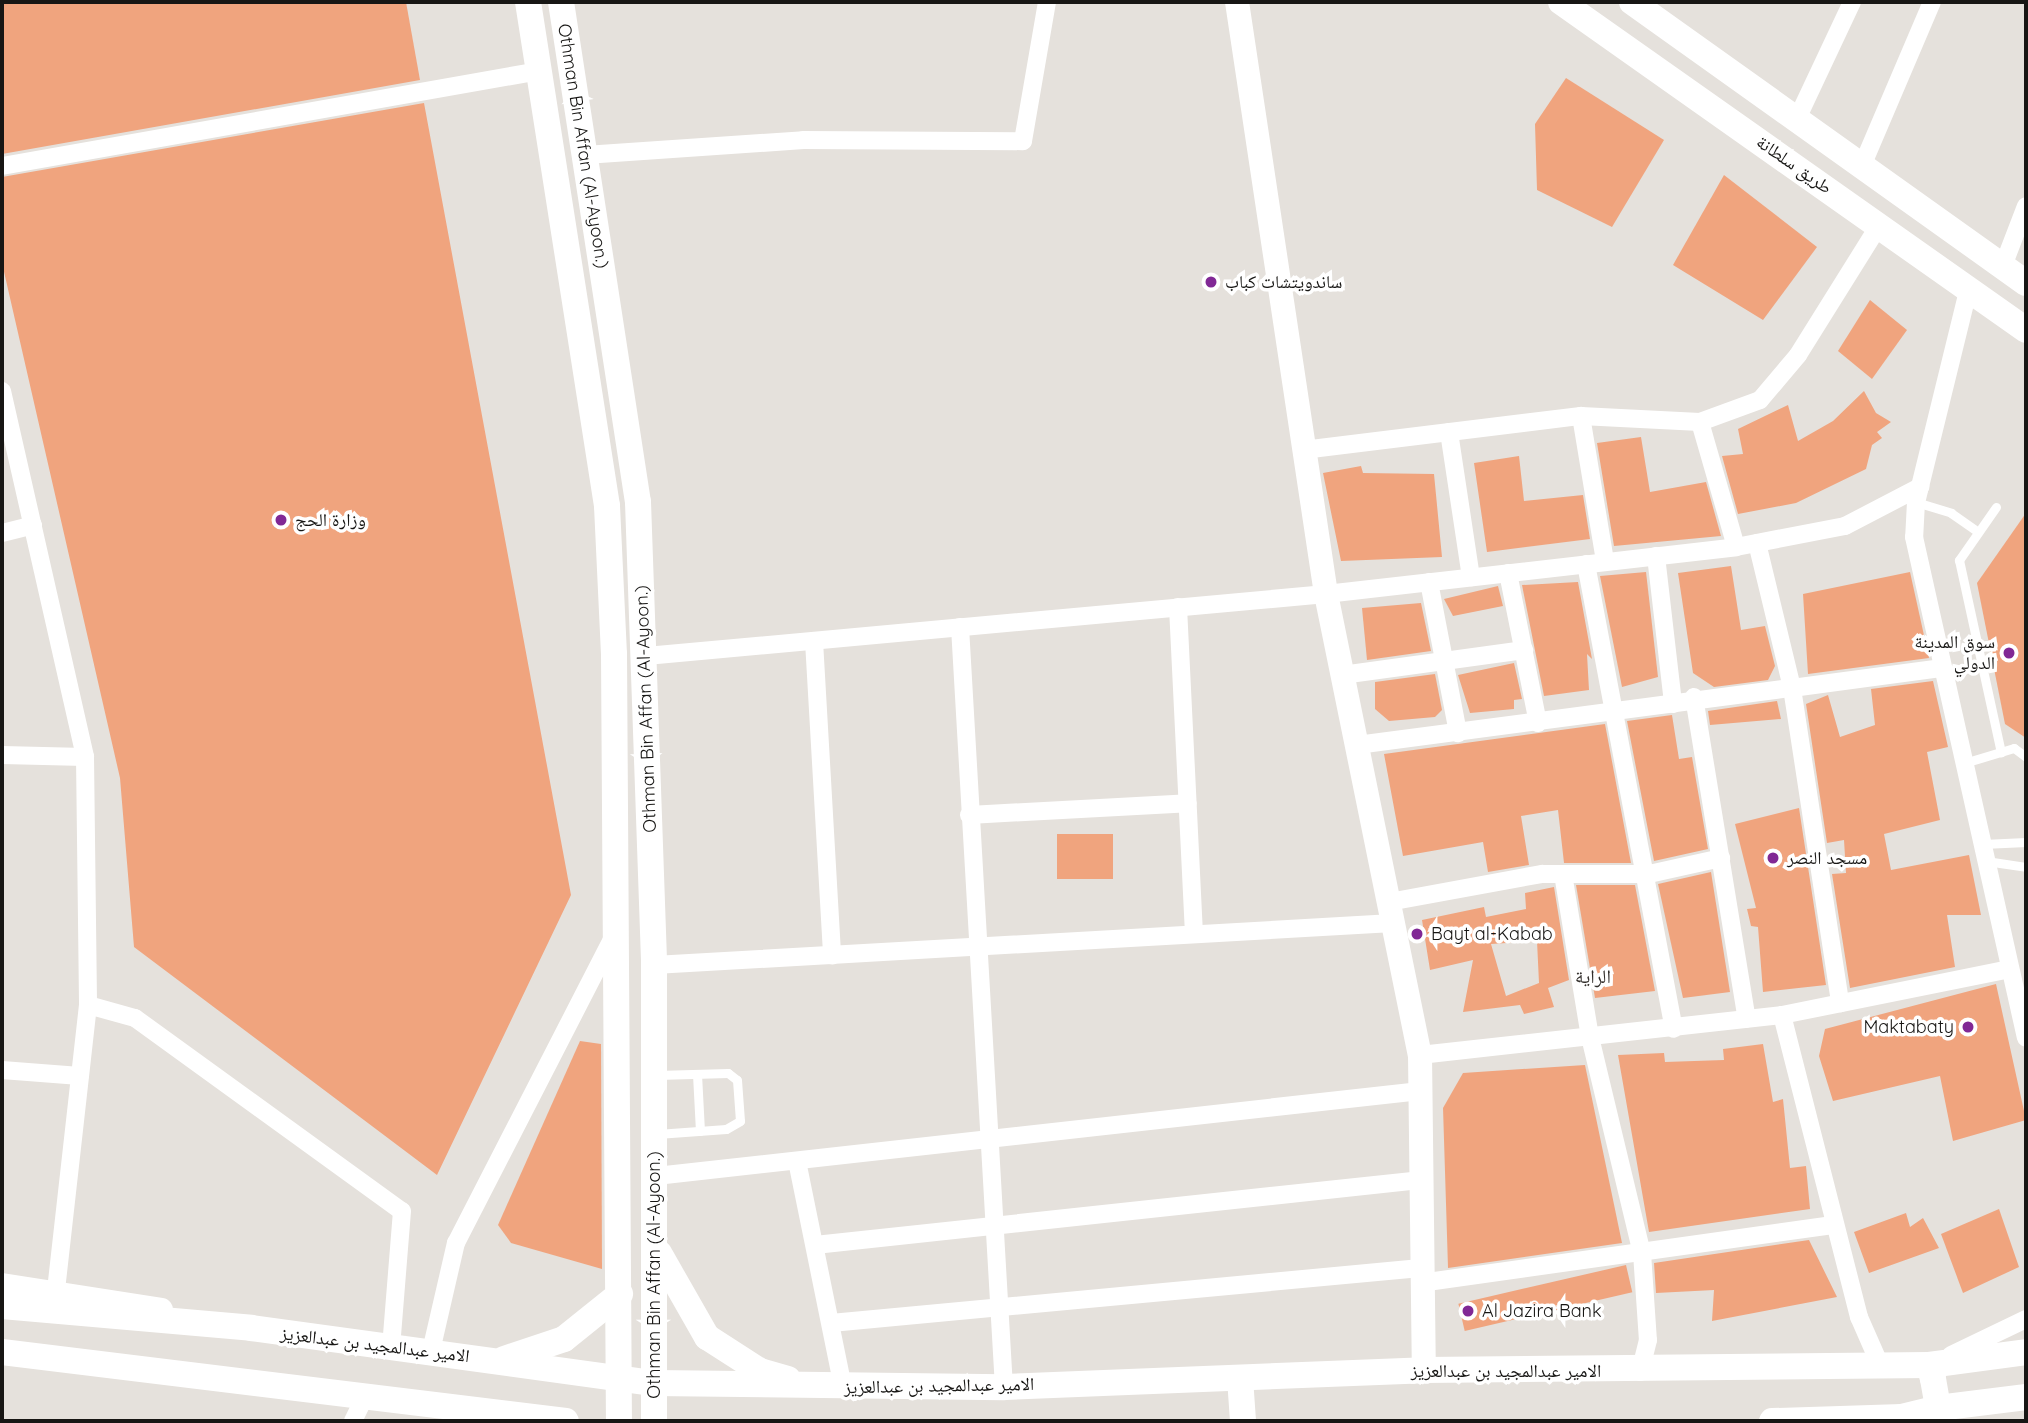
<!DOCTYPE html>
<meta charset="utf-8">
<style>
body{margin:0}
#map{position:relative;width:2028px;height:1423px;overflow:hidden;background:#e5e1dc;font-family:Quicksand,"Noto Naskh Arabic",sans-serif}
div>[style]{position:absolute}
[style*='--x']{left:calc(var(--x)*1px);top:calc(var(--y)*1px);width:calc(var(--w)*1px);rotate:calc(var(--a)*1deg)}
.building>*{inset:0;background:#f0a47e;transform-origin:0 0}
.lane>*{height:9px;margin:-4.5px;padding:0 4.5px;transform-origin:4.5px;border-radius:4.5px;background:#fff}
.street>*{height:18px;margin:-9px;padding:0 9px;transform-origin:9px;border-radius:9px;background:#fff}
.secondary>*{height:24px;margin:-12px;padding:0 12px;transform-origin:12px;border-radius:12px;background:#fff}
.primary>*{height:26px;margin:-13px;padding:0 13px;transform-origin:13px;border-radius:13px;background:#fff}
.dots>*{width:19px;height:19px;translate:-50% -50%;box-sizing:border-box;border:4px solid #fff;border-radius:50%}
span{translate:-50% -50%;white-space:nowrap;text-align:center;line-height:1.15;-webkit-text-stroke:7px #fff;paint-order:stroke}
.street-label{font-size:18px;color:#171614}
.poi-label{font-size:18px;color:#171614}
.left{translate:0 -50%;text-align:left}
.right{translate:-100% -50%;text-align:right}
.neighbourhood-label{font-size:19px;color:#322e2b}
.frame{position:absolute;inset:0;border:4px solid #171614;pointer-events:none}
</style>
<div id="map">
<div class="building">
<div style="clip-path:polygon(2px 2px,406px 2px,420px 80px,2px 154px)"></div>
<div style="clip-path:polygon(1566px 78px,1664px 140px,1612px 227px,1537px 190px,1535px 124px)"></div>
<div style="clip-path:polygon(424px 103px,571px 895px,437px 1175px,134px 947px,120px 778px,2px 263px,2px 177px)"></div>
<div style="clip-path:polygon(1724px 175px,1817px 247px,1763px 320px,1673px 265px)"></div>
<div style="clip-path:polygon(1870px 300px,1907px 330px,1872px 379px,1838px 351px)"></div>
<div style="clip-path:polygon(1864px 391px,1876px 413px,1891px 422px,1877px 432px,1882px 438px,1872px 445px,1866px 469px,1796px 503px,1738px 514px,1722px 456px,1743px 454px,1738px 429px,1788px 405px,1798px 441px,1833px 421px)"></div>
<div style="clip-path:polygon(1641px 437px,1650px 492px,1706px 482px,1721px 536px,1614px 546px,1597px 443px)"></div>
<div style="clip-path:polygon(1519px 456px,1524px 501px,1583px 495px,1590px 539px,1487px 552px,1474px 463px)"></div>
<div style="clip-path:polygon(1361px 466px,1363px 473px,1434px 474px,1442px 557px,1341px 561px,1323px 473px)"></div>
<div style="clip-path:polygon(2026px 513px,2026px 738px,2005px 724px,1977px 583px)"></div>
<div style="clip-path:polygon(1731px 566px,1741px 630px,1765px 626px,1775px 666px,1768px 680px,1714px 687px,1693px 673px,1678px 573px)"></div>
<div style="clip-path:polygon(1646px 572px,1658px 677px,1622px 687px,1600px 576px)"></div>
<div style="clip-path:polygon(1910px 572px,1929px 658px,1808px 674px,1803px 594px)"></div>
<div style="clip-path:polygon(1578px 582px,1592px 659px,1587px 654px,1589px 690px,1544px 696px,1522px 585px)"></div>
<div style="clip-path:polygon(1498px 586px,1503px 606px,1453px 616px,1444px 599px)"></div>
<div style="clip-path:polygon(1421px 603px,1431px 651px,1367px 660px,1362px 608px)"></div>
<div style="clip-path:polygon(1514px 663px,1522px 699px,1514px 700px,1514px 709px,1470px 713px,1458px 675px)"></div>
<div style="clip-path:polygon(1435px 674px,1442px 710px,1435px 717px,1389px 721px,1375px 709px,1375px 682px)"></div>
<div style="clip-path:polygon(1933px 681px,1948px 747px,1927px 752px,1940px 820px,1884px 834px,1891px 870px,1969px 855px,1981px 915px,1947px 915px,1955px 967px,1850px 988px,1832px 874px,1846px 873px,1844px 840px,1827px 843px,1806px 704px,1828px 695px,1840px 737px,1875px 725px,1871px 689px)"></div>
<div style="clip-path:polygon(1777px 701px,1781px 719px,1710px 725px,1708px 711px)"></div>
<div style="clip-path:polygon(1672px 715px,1679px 759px,1692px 757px,1708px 849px,1654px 861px,1627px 721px)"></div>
<div style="clip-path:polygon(1605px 724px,1631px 863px,1564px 863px,1558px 810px,1521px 816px,1529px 865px,1488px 872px,1483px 842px,1403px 856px,1384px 754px)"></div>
<div style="clip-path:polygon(1799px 808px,1826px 985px,1763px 992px,1758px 927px,1751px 926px,1747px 909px,1756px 908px,1735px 824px)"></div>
<div style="left:1113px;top:834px;width:45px;height:56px;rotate:90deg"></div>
<div style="clip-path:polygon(1711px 872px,1730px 992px,1683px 998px,1658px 884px)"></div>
<div style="clip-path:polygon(1576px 885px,1635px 885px,1655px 991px,1595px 998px)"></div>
<div style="clip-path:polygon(evenodd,1554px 887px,1569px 980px,1548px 988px,1554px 1007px,1524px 1014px,1520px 1005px,1463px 1012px,1473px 960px,1430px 970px,1422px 920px,1484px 907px,1486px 917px,1526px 909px,1525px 893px,1554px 887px,1537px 941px,1539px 983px,1506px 996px,1491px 944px,1537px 941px)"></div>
<div style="clip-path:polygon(1996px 984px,2026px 1120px,1953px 1141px,1940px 1076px,1833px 1101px,1819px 1056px,1825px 1029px)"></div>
<div style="clip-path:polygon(580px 1041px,601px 1044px,602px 1269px,511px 1243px,498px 1225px)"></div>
<div style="clip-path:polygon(1763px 1044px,1773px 1102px,1783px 1099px,1790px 1168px,1806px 1166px,1810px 1209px,1649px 1232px,1618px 1055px,1664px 1053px,1665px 1062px,1724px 1060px,1723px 1049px)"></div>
<div style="clip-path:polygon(1585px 1065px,1622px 1243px,1448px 1268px,1443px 1108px,1463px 1073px)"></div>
<div style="clip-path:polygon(1999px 1209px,2019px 1267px,1963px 1293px,1941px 1234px)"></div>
<div style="clip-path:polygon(1906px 1213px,1910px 1227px,1923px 1218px,1939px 1248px,1869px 1273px,1854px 1232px)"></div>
<div style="clip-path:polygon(1809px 1240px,1837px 1297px,1712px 1321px,1714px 1290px,1656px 1293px,1654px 1263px)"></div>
<div style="left:1626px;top:1265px;width:28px;height:172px;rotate:77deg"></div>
</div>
<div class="lane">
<div style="--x:1916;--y:502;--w:37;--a:17"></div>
<div style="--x:1951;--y:513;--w:33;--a:35"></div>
<div style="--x:1996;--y:507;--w:65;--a:124.9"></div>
<div style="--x:1959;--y:560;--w:197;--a:77.7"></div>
<div style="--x:1964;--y:763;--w:52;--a:-16.7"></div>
<div style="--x:2014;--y:748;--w:15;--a:37"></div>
<div style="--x:1983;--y:844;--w:43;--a:-2.7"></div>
<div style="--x:1986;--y:861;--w:40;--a:8.5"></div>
<div style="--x:697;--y:1074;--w:57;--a:87"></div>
<div style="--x:657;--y:1075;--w:71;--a:-1.6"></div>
<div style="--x:728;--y:1073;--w:11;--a:38"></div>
<div style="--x:737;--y:1080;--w:41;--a:85.8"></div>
<div style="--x:740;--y:1121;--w:16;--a:150"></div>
<div style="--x:726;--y:1129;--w:69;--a:175.9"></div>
</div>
<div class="street">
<div style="--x:1797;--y:119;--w:129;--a:-64.8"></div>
<div style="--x:585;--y:155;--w:219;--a:-3.9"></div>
<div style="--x:803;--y:140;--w:220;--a:0.3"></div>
<div style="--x:1023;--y:141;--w:141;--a:-80.2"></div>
<div style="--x:2;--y:166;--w:545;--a:-10.03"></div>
<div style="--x:1862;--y:166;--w:178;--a:-66.9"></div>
<div style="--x:2003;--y:266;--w:64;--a:-69"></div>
<div style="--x:1969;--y:287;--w:221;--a:103.8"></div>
<div style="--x:1916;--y:502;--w:35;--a:93"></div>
<div style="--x:1914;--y:537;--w:513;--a:77.4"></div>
<div style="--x:2;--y:391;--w:375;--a:77.2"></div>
<div style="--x:85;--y:757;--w:248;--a:89.3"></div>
<div style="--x:88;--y:1005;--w:287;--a:96.4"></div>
<div style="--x:1581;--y:416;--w:147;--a:80.6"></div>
<div style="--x:1700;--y:422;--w:130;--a:73.9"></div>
<div style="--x:1449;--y:432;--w:147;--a:81.4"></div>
<div style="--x:1303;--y:450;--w:280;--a:-7"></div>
<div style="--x:1581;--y:416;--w:119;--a:2.9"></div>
<div style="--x:1700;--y:422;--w:64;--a:-20.1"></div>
<div style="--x:1760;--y:400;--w:59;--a:-49.8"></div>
<div style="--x:1798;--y:355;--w:155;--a:-58"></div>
<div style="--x:2;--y:533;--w:32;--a:-14"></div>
<div style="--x:1757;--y:543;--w:149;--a:76.4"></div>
<div style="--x:1792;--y:688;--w:150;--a:-7.6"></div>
<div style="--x:1656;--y:556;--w:149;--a:83.4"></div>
<div style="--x:1586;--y:564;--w:473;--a:79.3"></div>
<div style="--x:1508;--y:573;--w:153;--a:78.7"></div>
<div style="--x:1429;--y:582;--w:154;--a:79.1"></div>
<div style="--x:1178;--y:607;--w:327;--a:87.2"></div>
<div style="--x:960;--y:627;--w:761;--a:86.69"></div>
<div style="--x:814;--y:641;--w:315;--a:86.7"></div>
<div style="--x:646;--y:656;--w:683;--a:-5.21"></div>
<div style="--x:1326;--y:594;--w:413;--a:-6.5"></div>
<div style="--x:1736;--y:547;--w:111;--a:-10.9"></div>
<div style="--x:1845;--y:526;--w:85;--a:-27.5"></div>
<div style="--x:1342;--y:675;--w:184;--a:-7.8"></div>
<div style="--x:1694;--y:697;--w:326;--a:80.7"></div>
<div style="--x:1357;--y:745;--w:439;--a:-7.5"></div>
<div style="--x:1792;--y:688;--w:319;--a:81.3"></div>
<div style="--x:2;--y:755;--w:83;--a:1.4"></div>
<div style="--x:969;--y:815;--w:219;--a:-3.1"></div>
<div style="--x:1563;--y:874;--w:165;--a:80.6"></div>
<div style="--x:1590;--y:1037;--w:222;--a:76.5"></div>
<div style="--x:1642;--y:1253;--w:87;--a:86.1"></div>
<div style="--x:1648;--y:1340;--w:33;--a:104"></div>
<div style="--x:1389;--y:902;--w:156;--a:-10.4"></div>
<div style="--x:1542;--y:874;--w:107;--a:0"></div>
<div style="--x:1649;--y:874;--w:74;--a:-12.5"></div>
<div style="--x:654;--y:965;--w:740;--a:-3.25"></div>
<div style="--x:88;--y:1005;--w:49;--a:15.5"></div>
<div style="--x:135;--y:1018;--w:329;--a:35.9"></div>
<div style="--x:402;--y:1211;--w:136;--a:94.6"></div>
<div style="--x:1782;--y:1015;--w:312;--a:75.7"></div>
<div style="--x:1859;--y:1317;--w:55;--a:66.3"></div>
<div style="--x:1420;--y:1055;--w:364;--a:-6.3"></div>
<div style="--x:1782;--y:1015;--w:228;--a:-11.4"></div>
<div style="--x:2;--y:1070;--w:78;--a:4.4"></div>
<div style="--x:797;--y:1161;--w:231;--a:78.5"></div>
<div style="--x:656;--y:1176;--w:769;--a:-6.35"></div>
<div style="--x:815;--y:1245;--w:608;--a:-6.13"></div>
<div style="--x:1420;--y:1283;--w:417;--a:-8"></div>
<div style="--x:831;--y:1323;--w:592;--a:-5.33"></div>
<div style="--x:431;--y:1351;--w:111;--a:-77"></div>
<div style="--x:456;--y:1243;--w:339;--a:-62.8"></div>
<div style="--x:1951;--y:1355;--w:83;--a:-25.6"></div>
<div style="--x:353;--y:1421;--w:28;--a:-64"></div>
</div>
<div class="secondary">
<div style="--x:1237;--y:2;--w:599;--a:81.45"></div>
<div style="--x:1326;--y:594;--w:470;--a:78.5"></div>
<div style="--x:1420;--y:1055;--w:315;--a:89.3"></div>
<div style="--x:2;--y:1285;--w:161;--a:8.9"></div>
</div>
<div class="primary">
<div style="--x:528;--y:2;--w:510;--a:81.09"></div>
<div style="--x:607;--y:506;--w:148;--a:87.3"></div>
<div style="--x:614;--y:654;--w:767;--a:89.63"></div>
<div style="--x:561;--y:2;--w:506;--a:81.25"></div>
<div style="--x:638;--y:502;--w:463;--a:88"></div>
<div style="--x:654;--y:965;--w:456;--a:90"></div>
<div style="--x:1561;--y:2;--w:569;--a:35.2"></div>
<div style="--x:1632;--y:2;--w:484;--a:35.5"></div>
<div style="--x:659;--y:1253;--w:97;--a:60.3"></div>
<div style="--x:707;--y:1337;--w:63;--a:32.7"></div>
<div style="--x:760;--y:1371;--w:29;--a:16"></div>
<div style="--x:2;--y:1306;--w:250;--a:5"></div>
<div style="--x:251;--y:1328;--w:406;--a:7.8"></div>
<div style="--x:653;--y:1383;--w:351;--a:0.7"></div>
<div style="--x:1004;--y:1387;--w:420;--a:-2.3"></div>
<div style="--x:1424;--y:1370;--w:505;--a:-0.57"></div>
<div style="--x:1929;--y:1365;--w:15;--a:74"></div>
<div style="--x:1933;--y:1379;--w:29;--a:80"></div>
<div style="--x:1938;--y:1408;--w:37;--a:166"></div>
<div style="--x:1902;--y:1417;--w:130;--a:178.2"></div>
<div style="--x:2;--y:1352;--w:568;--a:6.97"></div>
<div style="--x:504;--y:1359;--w:63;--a:-18.4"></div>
<div style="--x:564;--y:1339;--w:72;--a:-38.8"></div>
<div style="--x:1929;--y:1365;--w:98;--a:-7.6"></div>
<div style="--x:1240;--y:1378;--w:43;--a:86"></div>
<div style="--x:1938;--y:1408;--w:89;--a:-7.1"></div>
</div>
<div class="dots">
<div style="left:1211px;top:282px;background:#812895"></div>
<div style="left:281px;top:520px;background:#812895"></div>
<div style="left:2009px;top:653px;background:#812895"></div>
<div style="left:1773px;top:858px;background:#812895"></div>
<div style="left:1417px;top:934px;background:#812895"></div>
<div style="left:1968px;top:1027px;background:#812895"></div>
<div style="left:1468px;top:1311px;background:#812895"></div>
</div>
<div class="street-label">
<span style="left:583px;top:146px;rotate:81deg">Othman Bin Affan (Al-Ayoon.)</span>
<span style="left:1794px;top:165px;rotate:35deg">طريق سلطانة</span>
<span style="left:646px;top:709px;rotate:-92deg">Othman Bin Affan (Al-Ayoon.)</span>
<span style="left:654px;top:1275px;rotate:-90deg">Othman Bin Affan (Al-Ayoon.)</span>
<span style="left:375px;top:1345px;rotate:7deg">الامير عبدالمجيد بن عبدالعزيز</span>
<span style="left:1506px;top:1371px">الامير عبدالمجيد بن عبدالعزيز</span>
<span style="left:939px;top:1386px;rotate:-1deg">الامير عبدالمجيد بن عبدالعزيز</span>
</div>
<div class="poi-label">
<span class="left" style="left:1225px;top:282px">ساندويتشات كباب</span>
<span class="left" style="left:295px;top:520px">وزارة الحج</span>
<span class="right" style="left:1995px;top:653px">سوق المدينة<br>الدولي</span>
<span class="left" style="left:1787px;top:858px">مسجد النصر</span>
<span class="left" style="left:1431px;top:934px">Bayt al-Kabab</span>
<span class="right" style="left:1954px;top:1027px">Maktabaty</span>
<span class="left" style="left:1482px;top:1311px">Al Jazira Bank</span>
</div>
<div class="neighbourhood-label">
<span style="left:1593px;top:977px">الراية</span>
</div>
<div class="frame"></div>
</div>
